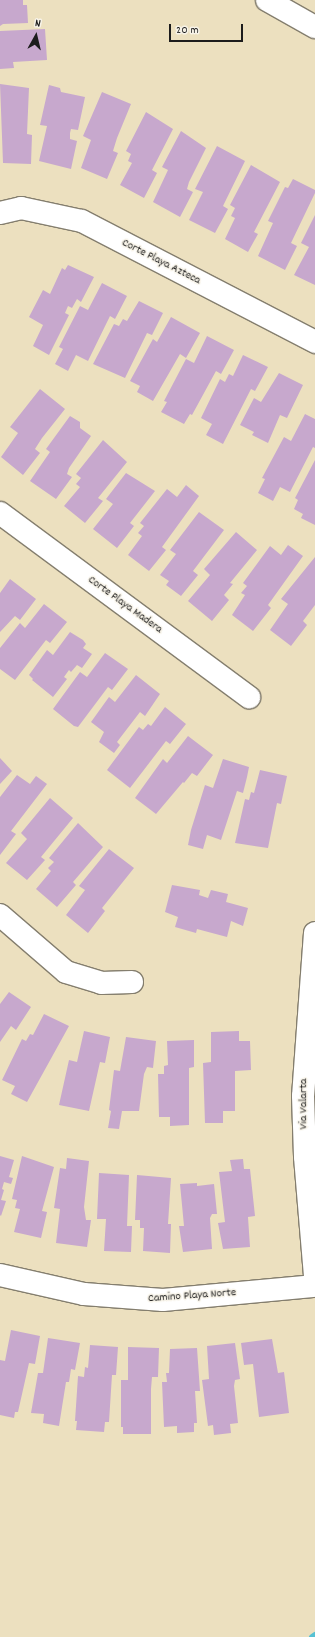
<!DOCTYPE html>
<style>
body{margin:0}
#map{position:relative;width:315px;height:1637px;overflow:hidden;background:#ece0bf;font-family:Dekko,sans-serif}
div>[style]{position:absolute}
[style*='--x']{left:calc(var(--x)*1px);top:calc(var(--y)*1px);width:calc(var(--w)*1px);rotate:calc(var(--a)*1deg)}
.stream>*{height:7px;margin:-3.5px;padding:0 3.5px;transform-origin:3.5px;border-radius:3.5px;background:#57c1d3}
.building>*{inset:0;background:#c7a8cd}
.roads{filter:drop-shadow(1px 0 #847e6e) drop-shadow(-1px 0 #847e6e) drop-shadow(0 1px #847e6e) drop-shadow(0 -1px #847e6e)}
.minor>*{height:22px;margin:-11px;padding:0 11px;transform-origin:11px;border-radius:11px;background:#fff}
.secondary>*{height:22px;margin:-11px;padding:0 11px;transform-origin:11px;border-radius:11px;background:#fff}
span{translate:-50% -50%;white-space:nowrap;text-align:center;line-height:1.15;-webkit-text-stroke:3px #f7f3e8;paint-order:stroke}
.street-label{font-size:12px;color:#1c1c1c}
.north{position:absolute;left:16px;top:16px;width:40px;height:40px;-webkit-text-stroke:3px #f7f3e8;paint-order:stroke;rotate:8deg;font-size:11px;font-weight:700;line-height:16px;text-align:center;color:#1c1c1c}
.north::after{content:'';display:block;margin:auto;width:14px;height:18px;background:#1c1c1c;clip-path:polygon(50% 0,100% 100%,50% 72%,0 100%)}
.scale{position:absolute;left:169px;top:24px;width:74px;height:18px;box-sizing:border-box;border:2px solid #1c1c1c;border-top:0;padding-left:5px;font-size:12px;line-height:14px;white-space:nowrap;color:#1c1c1c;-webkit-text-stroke:3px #f7f3e8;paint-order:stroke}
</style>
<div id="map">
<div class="stream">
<div style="--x:312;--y:1637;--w:4;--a:-34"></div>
</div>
<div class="building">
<div style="clip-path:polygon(0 0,23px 0,23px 5px,27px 5px,28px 23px,3px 24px,0 26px)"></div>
<div style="clip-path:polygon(45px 29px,47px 60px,13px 62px,14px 68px,0 69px,0 31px)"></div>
<div style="clip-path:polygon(0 84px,29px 88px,27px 134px,32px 135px,31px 164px,3px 163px)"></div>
<div style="clip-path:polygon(49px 85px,60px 88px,61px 92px,85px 97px,78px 130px,71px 129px,70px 133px,70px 139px,77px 141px,71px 169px,39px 161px,47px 126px,40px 125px)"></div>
<div style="clip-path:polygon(102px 92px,131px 104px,117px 138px,113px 151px,118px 153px,107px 179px,81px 168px,91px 140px,83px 136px)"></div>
<div style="clip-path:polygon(146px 112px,173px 129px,152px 170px,157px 173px,144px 198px,120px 185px,132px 163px,128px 161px,131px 154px,126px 151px)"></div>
<div style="clip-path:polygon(181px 131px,206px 148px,189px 182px,187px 189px,193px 192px,180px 217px,153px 202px,168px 170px,162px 167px)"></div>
<div style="clip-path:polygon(217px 146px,245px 161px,223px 206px,228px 209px,215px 233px,189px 220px,203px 192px,195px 189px)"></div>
<div style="clip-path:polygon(251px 165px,280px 182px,254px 232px,258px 234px,248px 252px,225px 239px,235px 218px,231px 216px,235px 208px,230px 205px)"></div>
<div style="clip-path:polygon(293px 179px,315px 190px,315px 193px,291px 243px,297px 246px,285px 270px,258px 256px,273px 223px,268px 221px,285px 187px,288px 188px)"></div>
<div style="clip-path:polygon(315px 215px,315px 285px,294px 275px,309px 247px,301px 243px)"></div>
<div style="clip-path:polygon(68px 265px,94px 277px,81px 302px,77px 299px,72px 308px,68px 306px,65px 313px,69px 315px,49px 355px,33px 346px,43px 325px,29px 317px,43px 290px,50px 294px,62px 268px,65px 270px)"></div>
<div style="clip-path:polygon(102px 283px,127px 296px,115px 319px,110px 316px,88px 361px,76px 355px,68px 371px,55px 364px,63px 349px,59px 347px,80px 306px,88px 310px)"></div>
<div style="clip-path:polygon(139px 301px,163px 313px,152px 335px,147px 333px,125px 378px,93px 364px,114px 324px,119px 326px,123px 319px,127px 321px)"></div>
<div style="clip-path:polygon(171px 317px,200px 333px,186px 358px,180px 354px,153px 401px,137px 392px,140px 386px,130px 381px,153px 339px,157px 342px)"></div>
<div style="clip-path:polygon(207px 336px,234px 350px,221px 374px,216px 371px,192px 415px,190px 414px,184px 424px,161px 412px,167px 402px,164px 401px,186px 359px,194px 363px)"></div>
<div style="clip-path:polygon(243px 355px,268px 367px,255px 391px,251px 389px,223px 444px,206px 435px,212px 424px,201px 418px,220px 379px,225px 382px,229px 374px,233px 376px)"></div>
<div style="clip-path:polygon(279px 373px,303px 385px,287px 418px,280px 415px,268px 443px,252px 435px,254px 432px,240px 425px,254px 398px,261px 402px)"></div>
<div style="clip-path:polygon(40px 389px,65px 409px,42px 438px,35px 449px,40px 453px,23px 475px,1px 457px,18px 433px,10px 427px)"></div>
<div style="clip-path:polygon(305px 414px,315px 419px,315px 448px,313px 447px,290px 492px,280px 487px,273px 501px,258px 493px,265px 479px,262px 478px,284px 437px,291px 441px)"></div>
<div style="clip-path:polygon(70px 416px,80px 422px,80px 428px,91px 436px,69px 468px,67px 474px,72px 477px,56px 499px,30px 481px,50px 452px,46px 449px)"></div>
<div style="clip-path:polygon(103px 440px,127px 462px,98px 498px,103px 501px,85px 523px,64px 506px,80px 487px,76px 484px,81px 478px,76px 474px)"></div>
<div style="clip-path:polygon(315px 460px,315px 525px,301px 518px,303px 514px,294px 509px,298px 500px,295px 498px)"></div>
<div style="clip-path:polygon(126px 473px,155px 491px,130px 523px,134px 526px,117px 548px,93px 529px,113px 504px,106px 499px)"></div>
<div style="clip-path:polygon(186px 485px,199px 496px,162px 547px,166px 550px,149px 571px,128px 555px,142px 536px,138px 533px,144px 526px,140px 523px,167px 489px,177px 497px)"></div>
<div style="clip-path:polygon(199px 512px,224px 530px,193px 571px,198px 575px,181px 596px,166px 585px,169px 581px,160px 575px,176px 554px,170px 550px)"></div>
<div style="clip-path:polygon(236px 532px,257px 550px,230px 583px,233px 584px,224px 595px,229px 600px,212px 621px,188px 601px,210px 575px,204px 569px)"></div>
<div style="clip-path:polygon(288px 545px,303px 556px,268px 605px,271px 608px,253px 631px,232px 615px,245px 595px,241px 593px,247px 586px,243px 583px,270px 546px,281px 555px)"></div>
<div style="clip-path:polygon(315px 557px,315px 605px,303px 621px,307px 625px,291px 646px,270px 630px,288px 604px,281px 599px)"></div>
<div style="clip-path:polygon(10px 579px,36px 599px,20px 620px,15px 616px,0 632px,0 593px)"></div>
<div style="clip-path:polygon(44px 604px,67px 622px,50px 643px,46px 640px,15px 680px,0 669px,0 648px,20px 623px,25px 628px)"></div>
<div style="clip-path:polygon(70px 632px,83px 640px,86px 644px,83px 648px,92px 654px,82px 668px,77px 665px,71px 672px,69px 670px,64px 677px,67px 679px,53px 697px,32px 680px,33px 679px,29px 675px,47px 650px,53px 655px)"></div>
<div style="clip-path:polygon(105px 653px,128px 669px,112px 690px,108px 687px,78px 727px,74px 726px,53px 709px,80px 672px,87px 677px)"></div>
<div style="clip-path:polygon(136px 675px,160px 694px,145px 716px,140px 712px,117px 742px,120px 745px,114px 753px,99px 742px,104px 732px,91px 722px,109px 697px,115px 702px)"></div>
<div style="clip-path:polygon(165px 707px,186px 724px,170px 744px,166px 741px,130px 788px,107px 770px,139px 727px,143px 730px,148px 724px,151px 726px)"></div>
<div style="clip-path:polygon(188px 736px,213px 755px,197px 776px,192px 773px,184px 783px,183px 782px,156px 814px,135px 798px,163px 759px,167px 763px)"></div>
<div style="clip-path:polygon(0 758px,12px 771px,0 784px)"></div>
<div style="clip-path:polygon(223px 759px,249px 767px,247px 777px,243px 793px,237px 791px,221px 840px,207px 835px,203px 849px,188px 845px,191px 830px,205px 785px,213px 788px)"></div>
<div style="clip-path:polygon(260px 770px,287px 776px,281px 804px,277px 803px,268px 848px,235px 843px,245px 799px,249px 800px,251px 792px,254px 793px)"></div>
<div style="clip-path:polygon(17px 775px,30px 784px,36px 776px,47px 784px,11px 831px,16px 834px,0 855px,0 797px)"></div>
<div style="clip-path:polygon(50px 798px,73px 818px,41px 857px,45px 860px,27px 880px,6px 863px,27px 839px,21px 833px)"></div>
<div style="clip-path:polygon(78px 823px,103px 847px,73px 882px,76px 885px,57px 907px,36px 889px,51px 871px,48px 868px,54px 862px,49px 858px)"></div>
<div style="clip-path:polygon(109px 849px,134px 868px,102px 908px,105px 911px,88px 933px,66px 915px,85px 890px,79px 886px)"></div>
<div style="clip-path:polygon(172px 885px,200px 890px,199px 895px,208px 898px,211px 890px,228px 894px,226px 902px,248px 908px,243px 926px,231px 921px,227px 937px,197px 929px,196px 933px,175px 927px,178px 917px,165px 912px)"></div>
<div style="clip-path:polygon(9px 992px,31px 1007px,16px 1030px,11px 1026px,0 1042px,0 1004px)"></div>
<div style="clip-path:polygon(44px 1014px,69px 1026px,27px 1102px,11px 1094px,15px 1086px,2px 1080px,22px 1039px,26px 1041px,30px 1034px,33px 1035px)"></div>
<div style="clip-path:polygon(84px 1031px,110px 1037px,105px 1063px,100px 1062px,89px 1111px,59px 1105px,69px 1060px,77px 1062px)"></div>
<div style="clip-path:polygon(239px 1031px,239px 1041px,250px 1041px,251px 1070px,235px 1071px,235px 1111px,223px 1111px,223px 1123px,205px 1123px,203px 1063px,211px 1062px,211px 1032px)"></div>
<div style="clip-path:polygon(126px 1037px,156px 1041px,153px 1068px,147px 1067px,144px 1074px,139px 1111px,122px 1111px,119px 1129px,108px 1128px,111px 1111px,109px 1110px,114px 1070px,120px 1071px)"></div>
<div style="clip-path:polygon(194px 1040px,194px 1067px,189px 1068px,189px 1125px,170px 1126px,170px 1117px,159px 1117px,158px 1074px,164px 1074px,164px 1066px,168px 1065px,167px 1041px)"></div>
<div style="clip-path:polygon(0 1156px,14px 1160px,9px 1177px,13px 1178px,11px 1184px,4px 1182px,2px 1189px,4px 1190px,1px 1200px,6px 1201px,1px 1216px,0 1215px)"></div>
<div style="clip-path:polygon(22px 1156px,54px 1167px,42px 1211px,47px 1212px,41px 1238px,14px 1232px,20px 1209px,15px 1208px,17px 1200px,12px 1199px)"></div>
<div style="clip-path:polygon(67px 1158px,89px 1161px,84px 1207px,86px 1220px,91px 1220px,87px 1247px,56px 1243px,60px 1209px,54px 1208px,60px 1168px,66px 1169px)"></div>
<div style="clip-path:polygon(243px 1159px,244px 1169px,250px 1169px,255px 1216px,248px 1217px,250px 1247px,223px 1249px,218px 1223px,225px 1222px,219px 1172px,232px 1171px,230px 1160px)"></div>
<div style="clip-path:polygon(99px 1173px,129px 1175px,127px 1226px,132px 1226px,131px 1252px,104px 1251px,106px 1219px,97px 1219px)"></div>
<div style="clip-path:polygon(137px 1175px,171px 1178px,168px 1224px,171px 1224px,170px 1253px,143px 1251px,144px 1228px,140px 1228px,140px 1220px,135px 1220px)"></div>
<div style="clip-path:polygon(197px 1183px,197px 1186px,214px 1184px,217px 1214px,212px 1214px,210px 1218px,212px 1249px,183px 1252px,179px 1226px,184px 1226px,180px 1184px)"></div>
<div style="clip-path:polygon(11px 1330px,40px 1336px,35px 1364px,29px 1363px,18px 1412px,15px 1412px,14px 1418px,0 1415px,0 1360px,5px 1361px)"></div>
<div style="clip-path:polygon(48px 1338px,80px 1343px,75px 1370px,71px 1369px,69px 1382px,66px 1382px,59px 1426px,43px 1423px,44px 1414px,31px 1413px,38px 1373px,43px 1373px)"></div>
<div style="clip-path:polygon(272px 1339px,278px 1373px,284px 1372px,289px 1413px,259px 1417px,253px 1364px,244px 1365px,241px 1343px)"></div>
<div style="clip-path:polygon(235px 1343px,240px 1379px,235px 1380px,234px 1386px,238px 1423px,230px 1424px,231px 1433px,214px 1435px,213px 1425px,208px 1426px,202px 1380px,209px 1379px,207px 1346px)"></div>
<div style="clip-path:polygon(90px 1345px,118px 1347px,116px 1375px,112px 1375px,109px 1422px,105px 1422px,104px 1432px,76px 1430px,77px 1421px,75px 1421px,78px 1376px,84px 1377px,85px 1367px,88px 1368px)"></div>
<div style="clip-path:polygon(128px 1347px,159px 1348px,158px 1377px,152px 1377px,151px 1389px,151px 1434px,123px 1434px,123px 1427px,121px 1427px,121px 1380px,128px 1380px)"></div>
<div style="clip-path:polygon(197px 1348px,200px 1391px,195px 1391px,197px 1423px,194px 1423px,194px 1432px,177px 1433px,177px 1426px,164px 1427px,162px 1382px,167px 1382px,166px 1373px,169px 1373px,170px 1349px)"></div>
</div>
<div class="roads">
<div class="minor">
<div style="--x:0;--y:213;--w:22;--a:-13"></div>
<div style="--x:21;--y:208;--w:62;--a:12"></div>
<div style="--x:82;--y:221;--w:263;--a:27.4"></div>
<div style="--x:0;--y:513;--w:310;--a:36.5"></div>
<div style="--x:0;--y:915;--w:87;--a:40.8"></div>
<div style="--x:66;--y:972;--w:37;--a:17"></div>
<div style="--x:101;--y:983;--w:31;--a:-2"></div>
<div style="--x:0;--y:1275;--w:86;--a:12.7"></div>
<div style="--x:84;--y:1294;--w:79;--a:4.3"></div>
<div style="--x:163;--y:1300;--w:153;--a:-5.3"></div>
</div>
<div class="secondary">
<div style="--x:267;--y:0;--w:55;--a:29.4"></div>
<div style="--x:315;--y:933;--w:163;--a:94.2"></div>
<div style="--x:303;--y:1096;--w:61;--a:88.1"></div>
<div style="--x:305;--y:1157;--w:118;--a:85.2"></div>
</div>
</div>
<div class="street-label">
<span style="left:161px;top:262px;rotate:27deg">Corte Playa Azteca</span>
<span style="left:125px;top:605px;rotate:36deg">Corte Playa Madera</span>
<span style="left:304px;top:1104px;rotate:-90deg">Via Valarta</span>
<span style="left:192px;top:1296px;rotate:-4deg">Camino Playa Norte</span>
</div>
<div class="north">N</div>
<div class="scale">20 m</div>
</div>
